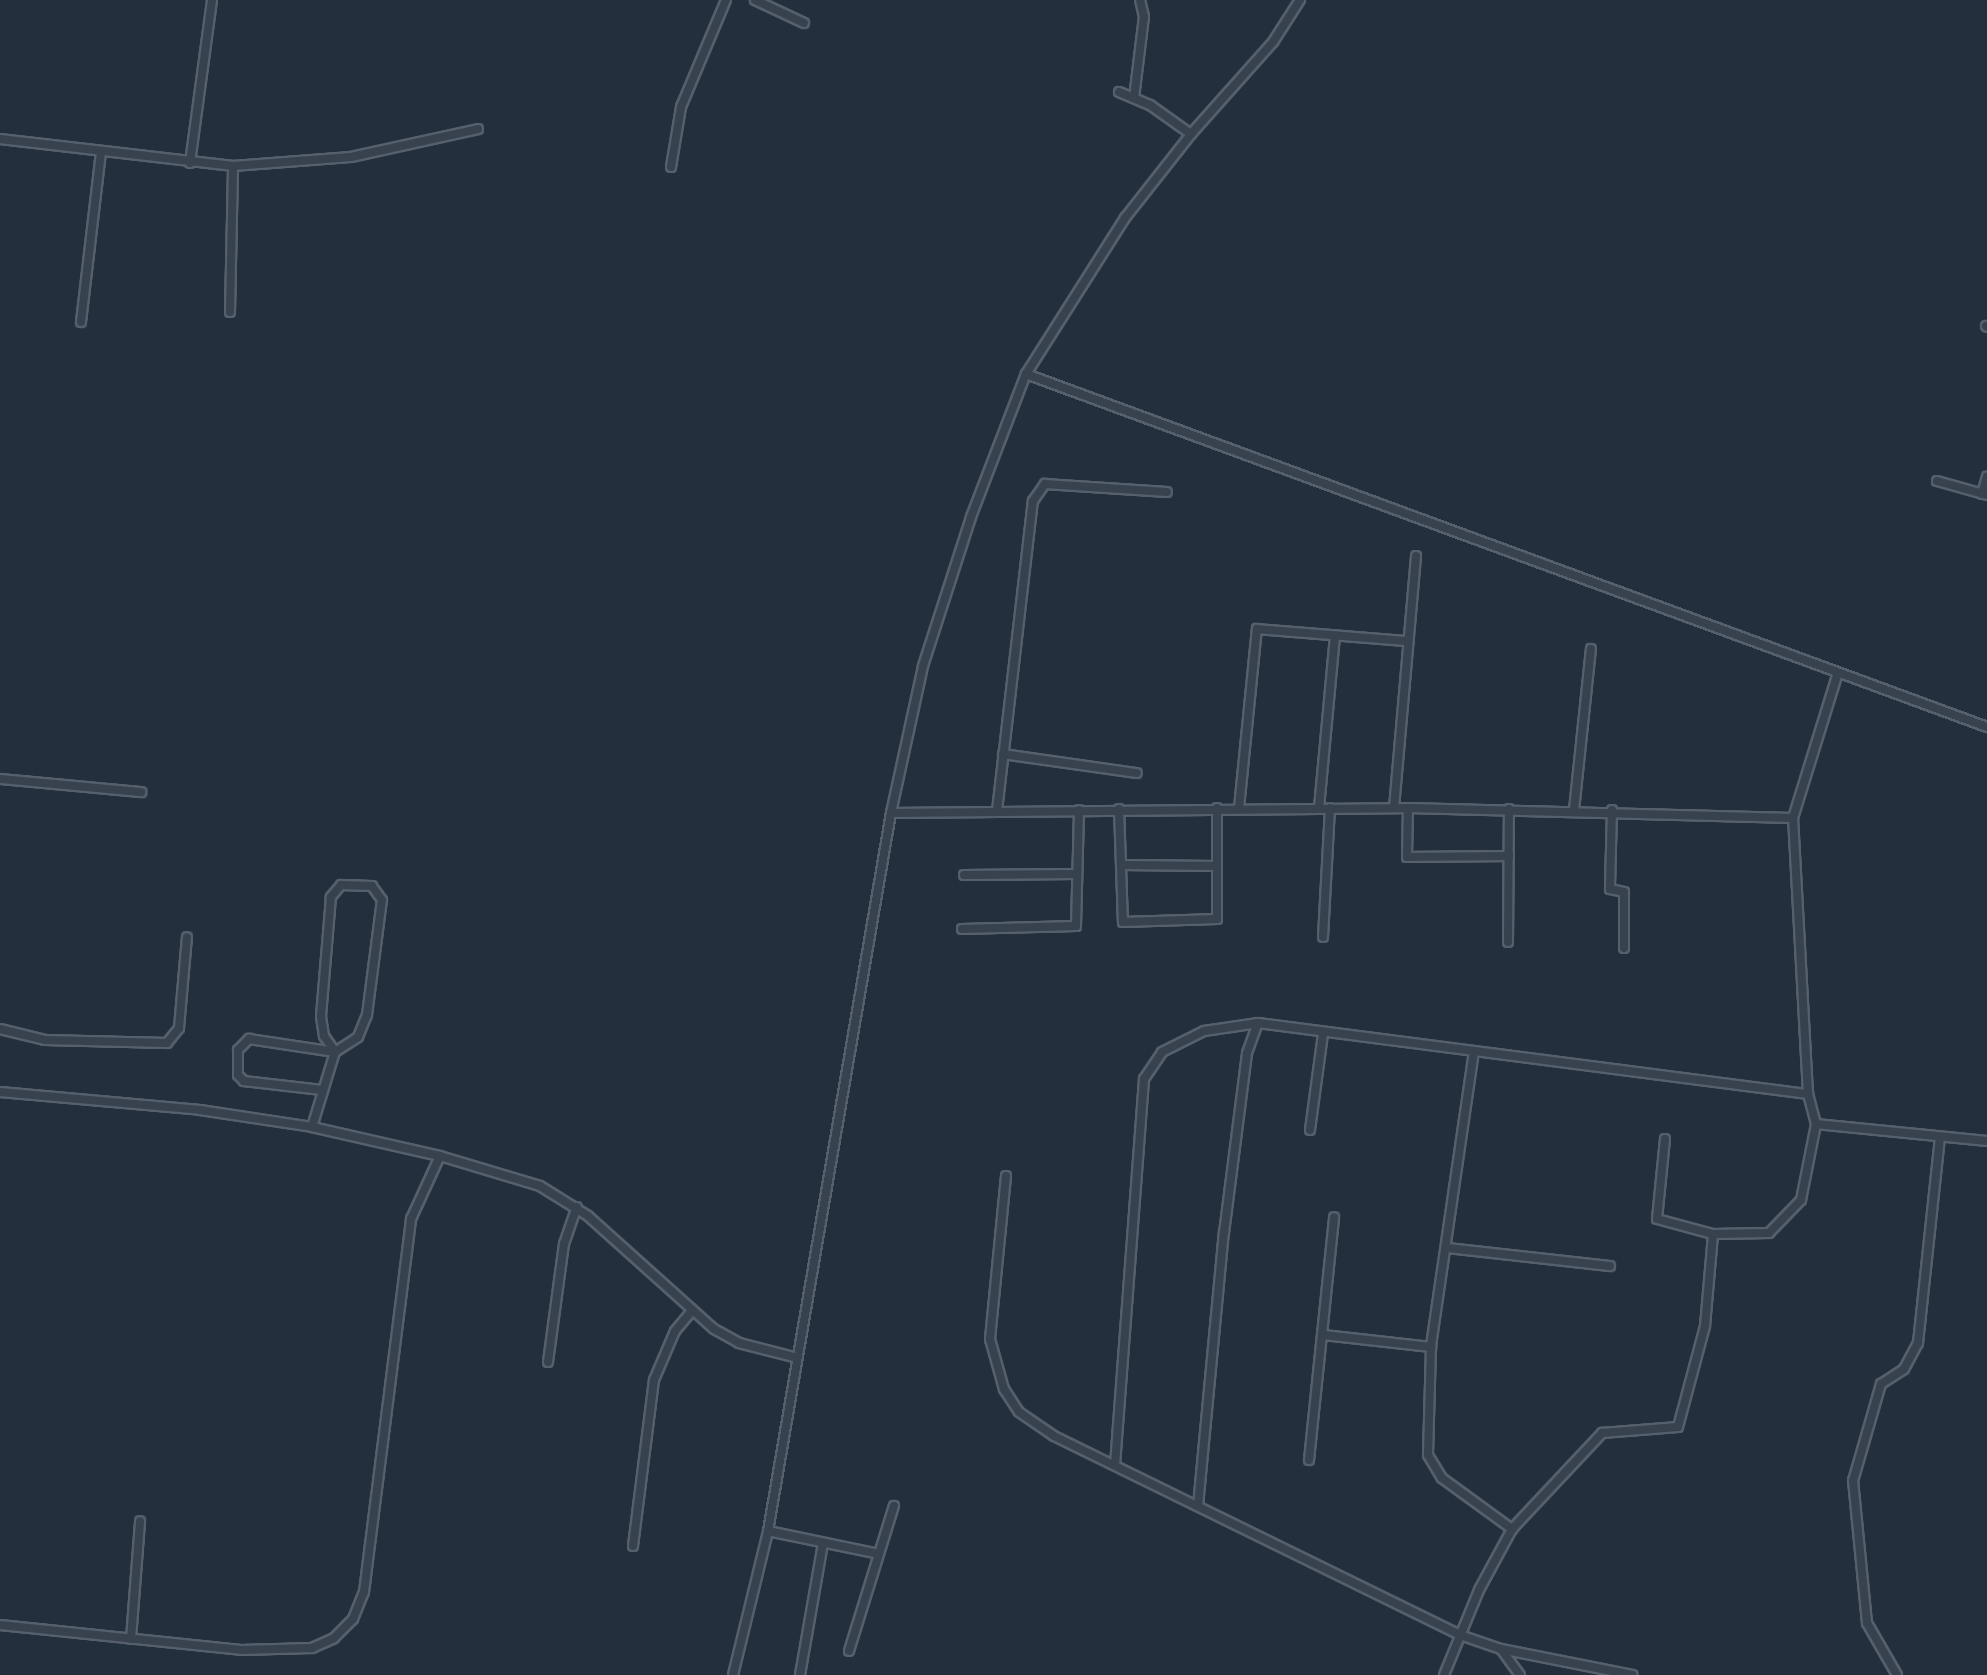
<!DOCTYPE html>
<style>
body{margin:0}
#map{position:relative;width:1987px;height:1675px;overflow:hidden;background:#242f3e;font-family:"Source Sans 3",sans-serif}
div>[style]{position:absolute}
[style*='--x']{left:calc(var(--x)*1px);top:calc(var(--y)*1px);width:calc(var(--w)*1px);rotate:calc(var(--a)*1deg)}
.roads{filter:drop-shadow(2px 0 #565f6c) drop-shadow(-2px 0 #565f6c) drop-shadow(0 2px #565f6c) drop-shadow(0 -2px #565f6c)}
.lane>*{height:8px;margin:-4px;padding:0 4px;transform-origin:4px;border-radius:4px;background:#38414e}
span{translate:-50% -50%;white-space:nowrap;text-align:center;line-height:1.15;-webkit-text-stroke:8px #1d2633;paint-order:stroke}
</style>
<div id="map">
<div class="roads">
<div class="lane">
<div style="--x:755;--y:0;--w:54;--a:25.1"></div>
<div style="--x:1119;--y:92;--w:34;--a:23"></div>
<div style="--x:1150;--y:105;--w:50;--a:35.3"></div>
<div style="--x:1134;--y:98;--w:82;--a:-83"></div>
<div style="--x:1144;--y:17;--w:17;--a:-103"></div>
<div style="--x:0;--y:139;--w:235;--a:6.6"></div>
<div style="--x:233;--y:166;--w:118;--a:-4.4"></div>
<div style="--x:351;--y:157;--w:130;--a:-12.4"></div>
<div style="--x:190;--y:163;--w:164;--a:-82.3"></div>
<div style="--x:671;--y:167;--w:61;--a:-80.5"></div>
<div style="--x:681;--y:107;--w:116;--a:-67.2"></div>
<div style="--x:230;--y:312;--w:146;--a:-88.8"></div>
<div style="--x:81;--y:322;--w:171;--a:-83.3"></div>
<div style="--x:1986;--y:326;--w:1;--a:45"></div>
<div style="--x:1026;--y:374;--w:185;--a:-57.6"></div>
<div style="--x:1125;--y:218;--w:107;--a:-51.8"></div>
<div style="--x:1191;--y:134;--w:123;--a:-48.3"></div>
<div style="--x:1273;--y:42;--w:50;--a:-57.3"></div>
<div style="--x:1937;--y:481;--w:52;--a:15.6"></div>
<div style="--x:1982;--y:494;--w:18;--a:-74"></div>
<div style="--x:1003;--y:754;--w:135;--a:8.1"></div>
<div style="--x:0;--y:779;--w:142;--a:5.3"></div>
<div style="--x:1239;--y:808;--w:180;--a:-84.3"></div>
<div style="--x:1257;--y:629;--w:148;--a:4.6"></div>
<div style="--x:1319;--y:808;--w:173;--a:-84.7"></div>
<div style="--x:1394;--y:808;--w:253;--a:-85"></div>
<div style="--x:1408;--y:808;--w:49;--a:91.2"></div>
<div style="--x:1407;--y:857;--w:102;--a:-0.6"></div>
<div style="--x:1119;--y:809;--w:113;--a:88"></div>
<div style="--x:1123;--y:922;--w:94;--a:-1.8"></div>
<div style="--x:1217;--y:919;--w:111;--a:-90"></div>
<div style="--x:1574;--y:810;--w:162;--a:-84"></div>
<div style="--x:1612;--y:810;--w:79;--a:91.5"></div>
<div style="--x:1610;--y:889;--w:14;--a:12"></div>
<div style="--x:1624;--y:892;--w:56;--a:90"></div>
<div style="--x:997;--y:811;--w:312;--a:-83.4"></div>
<div style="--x:1033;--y:501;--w:21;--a:-55"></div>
<div style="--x:1045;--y:484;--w:122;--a:3.8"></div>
<div style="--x:891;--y:813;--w:517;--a:-0.55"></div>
<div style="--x:1408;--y:808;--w:385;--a:1.5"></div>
<div style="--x:1121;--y:865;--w:96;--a:0.6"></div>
<div style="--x:964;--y:875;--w:113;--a:-0.5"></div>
<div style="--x:962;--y:929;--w:114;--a:-1.5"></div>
<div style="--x:1076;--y:926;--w:116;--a:-88.5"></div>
<div style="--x:1323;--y:937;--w:129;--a:-86.9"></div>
<div style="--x:1508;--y:942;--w:133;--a:-89.6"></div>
<div style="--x:0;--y:1029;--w:46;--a:13.7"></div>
<div style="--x:45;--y:1040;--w:122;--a:1.4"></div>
<div style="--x:167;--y:1043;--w:19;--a:-51"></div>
<div style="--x:179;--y:1028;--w:91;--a:-85"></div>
<div style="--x:1474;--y:1051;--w:299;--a:98.3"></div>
<div style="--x:1431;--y:1347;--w:108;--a:91.6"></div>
<div style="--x:1428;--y:1455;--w:27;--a:59"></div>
<div style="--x:1442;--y:1478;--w:87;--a:36.1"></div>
<div style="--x:322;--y:1090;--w:79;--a:-173.4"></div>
<div style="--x:244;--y:1081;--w:8;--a:-135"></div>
<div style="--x:238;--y:1075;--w:25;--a:-90"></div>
<div style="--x:238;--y:1050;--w:16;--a:-45"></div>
<div style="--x:249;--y:1039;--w:87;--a:8.6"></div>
<div style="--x:335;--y:1052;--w:27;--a:-33"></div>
<div style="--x:358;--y:1037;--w:24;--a:-68"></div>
<div style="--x:367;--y:1015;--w:116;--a:-82.6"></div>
<div style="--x:382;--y:900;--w:17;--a:-126"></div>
<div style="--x:372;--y:886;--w:31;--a:-178"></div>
<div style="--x:341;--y:885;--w:16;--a:130"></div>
<div style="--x:331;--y:897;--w:120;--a:94.8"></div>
<div style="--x:321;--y:1017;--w:19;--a:81"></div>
<div style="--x:324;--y:1036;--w:19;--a:55"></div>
<div style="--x:0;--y:1092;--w:201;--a:5.1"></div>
<div style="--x:200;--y:1110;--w:113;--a:8.6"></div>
<div style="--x:312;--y:1127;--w:131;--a:12.8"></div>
<div style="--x:440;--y:1156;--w:104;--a:16.7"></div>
<div style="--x:540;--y:1186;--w:57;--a:32"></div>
<div style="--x:588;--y:1216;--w:169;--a:41.9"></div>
<div style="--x:714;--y:1329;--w:29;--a:29"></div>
<div style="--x:739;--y:1343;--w:57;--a:14.3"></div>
<div style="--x:1808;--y:1094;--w:276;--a:-93.1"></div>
<div style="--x:1793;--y:818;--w:152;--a:-72.8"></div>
<div style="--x:312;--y:1127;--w:78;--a:-73"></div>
<div style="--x:1310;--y:1130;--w:97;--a:-82.3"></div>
<div style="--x:1665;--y:1139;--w:80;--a:95.7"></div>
<div style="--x:1657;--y:1219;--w:58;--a:15"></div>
<div style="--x:1713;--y:1234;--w:56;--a:-1"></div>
<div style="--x:1769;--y:1233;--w:46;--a:-45.9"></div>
<div style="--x:1801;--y:1200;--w:77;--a:-78.8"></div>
<div style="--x:1006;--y:1176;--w:164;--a:95.6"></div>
<div style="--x:990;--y:1339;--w:52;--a:74.4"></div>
<div style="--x:1004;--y:1389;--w:27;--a:57"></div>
<div style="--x:1019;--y:1412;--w:42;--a:34.4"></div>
<div style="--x:1054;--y:1436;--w:452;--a:26.1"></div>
<div style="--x:1460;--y:1635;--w:43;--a:18.9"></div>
<div style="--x:1501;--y:1649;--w:134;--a:11.2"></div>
<div style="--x:1447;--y:1248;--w:164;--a:6.3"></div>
<div style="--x:1323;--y:1335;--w:109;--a:6.3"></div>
<div style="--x:548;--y:1362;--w:119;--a:-82.3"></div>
<div style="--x:564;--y:1244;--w:39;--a:-71"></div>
<div style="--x:1309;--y:1460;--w:244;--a:-84.1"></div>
<div style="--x:1115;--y:1465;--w:387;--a:-85.7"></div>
<div style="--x:1144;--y:1079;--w:32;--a:-56"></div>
<div style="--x:1162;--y:1052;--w:47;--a:-26.6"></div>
<div style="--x:1204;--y:1031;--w:55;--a:-8.4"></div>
<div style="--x:1258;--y:1023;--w:555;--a:7.36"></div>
<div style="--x:1808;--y:1094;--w:31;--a:75"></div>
<div style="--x:1816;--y:1124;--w:172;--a:5.7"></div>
<div style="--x:1198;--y:1506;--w:274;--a:-84.6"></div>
<div style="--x:1224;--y:1233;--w:181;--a:-82.7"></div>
<div style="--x:1247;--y:1053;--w:32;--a:-70"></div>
<div style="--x:768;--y:1531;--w:113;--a:11.7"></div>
<div style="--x:633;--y:1546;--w:167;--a:-82.8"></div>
<div style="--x:654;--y:1380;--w:53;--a:-66.8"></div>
<div style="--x:675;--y:1331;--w:26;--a:-50"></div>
<div style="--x:0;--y:1625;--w:242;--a:5.9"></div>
<div style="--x:241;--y:1650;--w:71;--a:-1.6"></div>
<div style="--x:312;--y:1648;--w:24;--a:-24"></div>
<div style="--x:334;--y:1638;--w:27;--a:-45"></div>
<div style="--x:353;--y:1619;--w:29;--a:-68"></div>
<div style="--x:364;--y:1592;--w:376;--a:-82.8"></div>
<div style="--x:411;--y:1219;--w:69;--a:-65.3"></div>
<div style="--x:131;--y:1639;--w:118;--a:-85.6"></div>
<div style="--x:1501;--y:1649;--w:32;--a:54"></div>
<div style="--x:849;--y:1651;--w:152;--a:-72.8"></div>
<div style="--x:733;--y:1675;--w:148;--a:-76.3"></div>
<div style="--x:768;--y:1531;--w:728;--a:-80.28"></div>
<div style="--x:891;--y:813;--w:150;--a:-77.7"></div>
<div style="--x:923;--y:666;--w:157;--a:-72.1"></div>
<div style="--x:971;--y:517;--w:153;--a:-69"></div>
<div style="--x:1026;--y:374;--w:1024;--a:20.17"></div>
<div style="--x:800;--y:1675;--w:134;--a:-80.1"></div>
<div style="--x:1444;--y:1675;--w:92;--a:-67.6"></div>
<div style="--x:1479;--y:1590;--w:69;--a:-61.6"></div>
<div style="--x:1512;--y:1529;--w:132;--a:-46.8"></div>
<div style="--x:1602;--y:1433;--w:76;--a:-4.5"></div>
<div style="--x:1678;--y:1427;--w:105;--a:-75"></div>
<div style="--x:1705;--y:1326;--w:92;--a:-85"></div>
<div style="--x:1897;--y:1675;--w:60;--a:-120"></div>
<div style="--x:1867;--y:1623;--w:143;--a:-95.6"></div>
<div style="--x:1853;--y:1481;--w:101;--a:-73.9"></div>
<div style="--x:1881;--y:1384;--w:27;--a:-33"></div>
<div style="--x:1904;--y:1369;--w:30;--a:-62"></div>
<div style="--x:1918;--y:1343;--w:207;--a:-83.9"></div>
</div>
</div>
</div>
